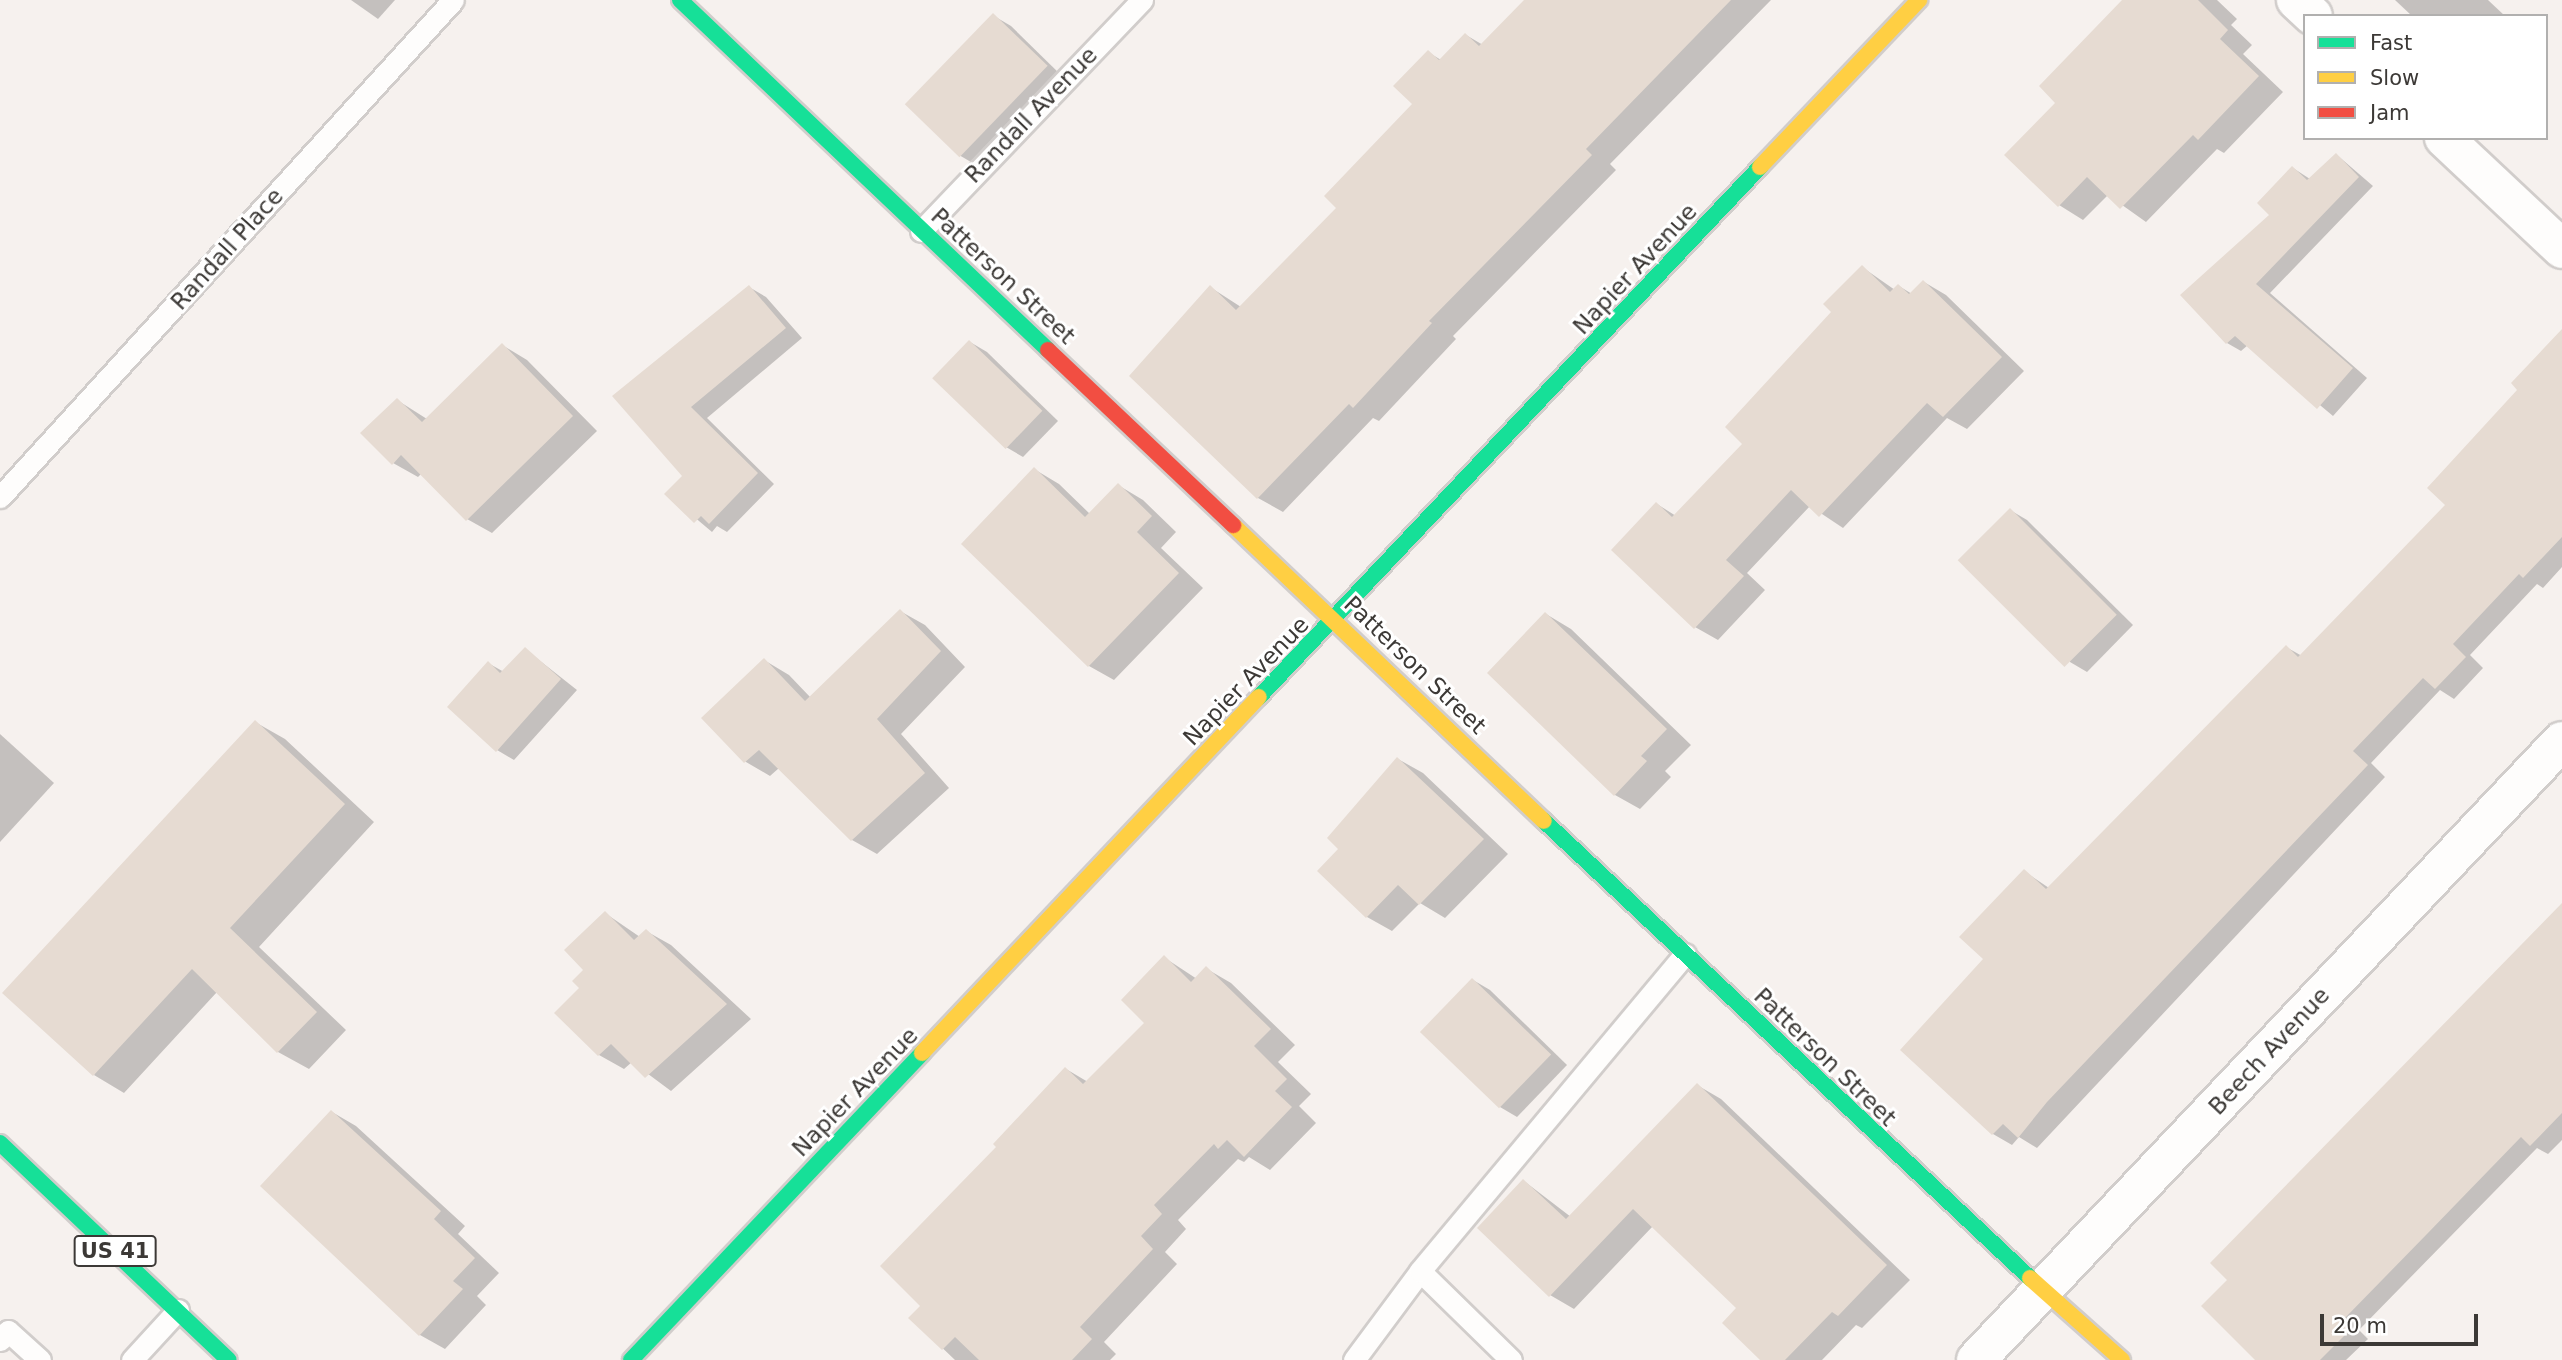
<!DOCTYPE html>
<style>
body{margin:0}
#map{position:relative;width:2562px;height:1360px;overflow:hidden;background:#f6f1ee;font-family:"DejaVu Sans",sans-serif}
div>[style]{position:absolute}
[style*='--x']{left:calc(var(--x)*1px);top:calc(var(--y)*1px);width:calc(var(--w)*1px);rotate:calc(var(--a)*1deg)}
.shadow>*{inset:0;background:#0003}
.building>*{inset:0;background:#e6dbd2;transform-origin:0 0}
.roads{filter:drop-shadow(2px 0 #d1cdcb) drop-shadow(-2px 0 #d1cdcb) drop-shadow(0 2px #d1cdcb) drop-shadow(0 -2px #d1cdcb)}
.lane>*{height:21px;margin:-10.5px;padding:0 10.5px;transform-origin:10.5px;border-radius:10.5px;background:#fefdfc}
.street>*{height:38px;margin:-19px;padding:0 19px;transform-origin:19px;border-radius:19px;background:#fefdfc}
.fast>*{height:16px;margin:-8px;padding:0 8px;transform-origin:8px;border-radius:8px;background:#16e098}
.slow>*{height:16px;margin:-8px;padding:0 8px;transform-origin:8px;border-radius:8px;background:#ffcf43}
.jam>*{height:16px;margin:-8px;padding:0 8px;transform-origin:8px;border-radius:8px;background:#f24e42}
span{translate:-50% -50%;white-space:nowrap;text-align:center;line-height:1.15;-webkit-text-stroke:6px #fff;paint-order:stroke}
.shield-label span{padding:2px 5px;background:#fff;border:2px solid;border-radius:5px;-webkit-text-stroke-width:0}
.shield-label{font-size:21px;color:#3c3936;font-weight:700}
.street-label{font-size:23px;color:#3c3936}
.legend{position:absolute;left:2303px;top:14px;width:245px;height:126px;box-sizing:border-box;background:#fff;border:2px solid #b1b0af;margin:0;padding:9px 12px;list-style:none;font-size:21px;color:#3c3936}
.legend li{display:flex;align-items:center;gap:14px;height:35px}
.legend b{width:35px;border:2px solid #b1b0af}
.scale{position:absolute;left:2320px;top:1314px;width:158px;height:32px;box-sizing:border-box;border:4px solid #3c3936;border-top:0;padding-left:9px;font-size:21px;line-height:24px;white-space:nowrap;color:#3c3936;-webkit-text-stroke:5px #fff;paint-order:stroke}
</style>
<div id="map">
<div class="shadow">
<div style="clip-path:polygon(351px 0,395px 0,378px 19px)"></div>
<div style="clip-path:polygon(1526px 0,1771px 0,1610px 164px,1616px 170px,1453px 336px,1456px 339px,1379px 421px,1373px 418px,1283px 512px,1258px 498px,1132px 376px,1210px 287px,1241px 307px,1339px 208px,1415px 104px,1428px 52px,1441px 60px,1466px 35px,1483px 45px)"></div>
<div style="clip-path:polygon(2124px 0,2217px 0,2237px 19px,2231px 25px,2252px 45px,2243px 54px,2283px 92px,2224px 153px,2217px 149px,2146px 222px,2108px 195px,2083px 220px,2059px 205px,2057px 103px)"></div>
<div style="clip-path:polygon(2395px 0,2488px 0,2505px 16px,2412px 16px)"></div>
<div style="clip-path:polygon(994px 16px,1011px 26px,1063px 77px,976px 165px,959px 155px)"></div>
<div style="clip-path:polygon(2337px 155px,2373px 186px,2270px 293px,2367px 378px,2333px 416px,2248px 345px,2241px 351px,2227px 343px,2293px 168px,2310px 179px)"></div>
<div style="clip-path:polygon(1862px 267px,1895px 290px,1899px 286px,1912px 294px,1924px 282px,1946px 295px,2024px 371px,1967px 429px,1947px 418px,1843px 528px,1810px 506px,1747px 573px,1765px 590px,1718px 640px,1695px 627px,1657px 504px,1676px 516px,1744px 444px)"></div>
<div style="clip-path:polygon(749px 287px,766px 297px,802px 338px,707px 418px,774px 484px,727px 532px,717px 526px,712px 532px,667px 494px,684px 476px,615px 396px)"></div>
<div style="clip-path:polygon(970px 342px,987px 352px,1058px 421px,1023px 457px,1006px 447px)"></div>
<div style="clip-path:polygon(502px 345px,527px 360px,597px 431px,492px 533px,467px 519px,422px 473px,418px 477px,393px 463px,397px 400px,427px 419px)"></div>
<div style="clip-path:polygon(2562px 348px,2562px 567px,2543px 588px,2537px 584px,2470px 655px,2483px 668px,2454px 699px,2440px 690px,2371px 763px,2385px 777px,2037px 1148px,2019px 1137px,2012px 1145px,1993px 1134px,1903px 1049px,1986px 959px,2024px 871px,2049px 888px,2286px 647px,2302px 656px,2448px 505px)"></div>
<div style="clip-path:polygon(1034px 469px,1059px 484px,1090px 514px,1118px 485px,1143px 500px,1176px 532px,1161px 548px,1203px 588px,1114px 680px,1089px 666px,963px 544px)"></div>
<div style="clip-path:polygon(2010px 510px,2027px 520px,2133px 625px,2087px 672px,2070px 662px)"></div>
<div style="clip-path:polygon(900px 611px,925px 625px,965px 667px,901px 734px,949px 788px,877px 854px,852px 840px,779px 768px,770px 776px,746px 762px,704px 718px,764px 660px,789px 675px,811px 698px)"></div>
<div style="clip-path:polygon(1546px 614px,1571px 629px,1691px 745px,1665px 771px,1671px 777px,1640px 809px,1615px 795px)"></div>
<div style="clip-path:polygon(525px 649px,577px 690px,514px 760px,497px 750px,488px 663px,504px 672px)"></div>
<div style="clip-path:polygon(255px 722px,285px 739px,374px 822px,259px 947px,346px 1030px,309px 1069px,278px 1052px,217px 992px,124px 1093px,94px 1075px)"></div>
<div style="clip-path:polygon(0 734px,54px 783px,0 842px)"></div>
<div style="clip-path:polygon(1398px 759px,1423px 773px,1508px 854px,1445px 918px,1420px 903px,1392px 931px,1367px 917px,1319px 871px,1341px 849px)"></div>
<div style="clip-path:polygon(2562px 907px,2562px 1140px,2548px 1154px,2537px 1148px,2359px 1330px,2368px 1339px,2346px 1360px,2257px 1360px,2229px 1280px)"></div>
<div style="clip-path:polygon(605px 913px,640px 937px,646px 931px,671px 945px,751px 1019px,671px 1091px,632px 1062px,624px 1069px,599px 1055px,557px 1013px,582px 988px)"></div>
<div style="clip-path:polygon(1165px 958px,1197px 979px,1207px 969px,1231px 983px,1295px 1045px,1278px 1062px,1311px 1094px,1299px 1106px,1316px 1123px,1270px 1170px,1249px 1157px,1244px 1162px,1238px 1159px,1178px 1220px,1186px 1229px,1165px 1252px,1177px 1264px,1104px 1342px,1116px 1354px,1110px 1360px,955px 1360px,911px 1318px,923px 1306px,998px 1147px,1066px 1069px,1088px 1082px,1146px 1023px)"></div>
<div style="clip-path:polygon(1473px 980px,1490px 990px,1567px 1065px,1517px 1117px,1500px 1107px)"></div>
<div style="clip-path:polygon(1697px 1085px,1721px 1099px,1910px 1280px,1862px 1328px,1856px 1325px,1822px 1360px,1763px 1360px,1739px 1308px,1653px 1226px,1574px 1309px,1550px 1295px,1524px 1181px,1571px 1217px)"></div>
<div style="clip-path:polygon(332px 1112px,356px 1126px,465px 1226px,458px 1234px,499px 1273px,477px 1296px,486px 1305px,445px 1349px,420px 1335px)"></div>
</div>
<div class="building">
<div style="clip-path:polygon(1524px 0,1731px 0,1586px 149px,1592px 155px,1429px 321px,1432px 323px,1353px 408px,1349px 404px,1257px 499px,1129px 376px,1210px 285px,1236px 310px,1336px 208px,1324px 196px,1412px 104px,1393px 86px,1428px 50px,1439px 60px,1465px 33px,1479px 46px)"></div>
<div style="clip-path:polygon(2122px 0,2198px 0,2228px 30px,2220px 39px,2259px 76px,2198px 140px,2193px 135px,2120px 209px,2087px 177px,2058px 207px,2004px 155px,2055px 103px,2039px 86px)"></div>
<div style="left:993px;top:13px;width:76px;height:127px;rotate:44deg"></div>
<div style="clip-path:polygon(2336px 153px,2359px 177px,2256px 284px,2353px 368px,2317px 409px,2235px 336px,2226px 344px,2180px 295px,2269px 215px,2257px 203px,2292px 166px,2307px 180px)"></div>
<div style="clip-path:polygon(1862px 265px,1890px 292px,1898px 284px,1909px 294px,1923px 280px,2002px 357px,1943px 417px,1927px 403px,1819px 517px,1791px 490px,1726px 560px,1744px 576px,1694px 629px,1611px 550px,1656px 502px,1672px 517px,1742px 444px,1725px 427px,1831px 312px,1823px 304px)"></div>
<div style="clip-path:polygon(749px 285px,786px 328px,691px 407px,758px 473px,709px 524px,701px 516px,694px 523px,664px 494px,682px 476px,612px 396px)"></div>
<div style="clip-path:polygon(2562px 329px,2562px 537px,2523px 578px,2519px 574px,2453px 644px,2466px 657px,2435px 689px,2423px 678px,2353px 751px,2368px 765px,2047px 1102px,2018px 1138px,2003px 1124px,1992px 1135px,1900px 1050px,1983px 959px,1959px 937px,2024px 869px,2046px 889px,2286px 645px,2298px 657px,2445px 505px,2427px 488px,2517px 390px,2511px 383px)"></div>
<div style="left:969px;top:340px;width:102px;height:53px;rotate:44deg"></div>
<div style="clip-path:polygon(502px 343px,573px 416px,466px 521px,401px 455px,392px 465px,360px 433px,397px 398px,422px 422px)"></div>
<div style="clip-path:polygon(1034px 467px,1085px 517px,1118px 483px,1152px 516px,1137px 532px,1179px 573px,1088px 667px,961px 544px)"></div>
<div style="left:2010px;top:508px;width:151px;height:74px;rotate:45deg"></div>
<div style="clip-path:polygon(900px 609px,941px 651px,877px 719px,925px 773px,851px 841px,759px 750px,744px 763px,701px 718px,764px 658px,805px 701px)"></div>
<div style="clip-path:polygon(1545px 612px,1667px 729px,1641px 756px,1647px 761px,1614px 796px,1487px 673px)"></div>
<div style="clip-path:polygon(525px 647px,561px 679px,496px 752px,447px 707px,488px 661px,500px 673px)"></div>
<div style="clip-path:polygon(255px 720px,345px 804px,230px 928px,317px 1012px,277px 1053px,192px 969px,93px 1076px,2px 993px)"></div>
<div style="clip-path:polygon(1397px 757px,1484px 839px,1419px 905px,1398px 885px,1366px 918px,1317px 871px,1338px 849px,1327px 838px)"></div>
<div style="clip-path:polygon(2562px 903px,2562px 1113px,2530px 1146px,2521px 1137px,2426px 1235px,2343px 1320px,2352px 1328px,2320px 1360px,2255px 1360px,2201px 1306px,2227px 1280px,2210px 1263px)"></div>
<div style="clip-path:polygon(605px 911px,634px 940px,646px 929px,727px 1004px,645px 1078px,611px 1044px,598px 1056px,554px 1013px,579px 988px,572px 981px,583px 970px,564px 950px)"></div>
<div style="clip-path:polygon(1164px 955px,1191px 982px,1206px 966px,1271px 1029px,1254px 1046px,1287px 1079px,1275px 1091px,1292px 1107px,1244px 1157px,1227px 1140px,1218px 1149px,1214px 1144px,1154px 1205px,1162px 1214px,1141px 1236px,1153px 1249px,1080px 1327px,1092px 1339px,1072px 1360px,979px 1360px,955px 1337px,942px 1350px,908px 1318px,920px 1306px,880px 1266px,996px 1147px,993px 1144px,1065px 1067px,1083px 1084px,1144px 1023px,1121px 1000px)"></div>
<div style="left:1472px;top:978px;width:110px;height:75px;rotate:44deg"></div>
<div style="clip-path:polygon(1697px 1083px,1887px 1265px,1838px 1316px,1832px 1312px,1785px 1360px,1760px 1360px,1722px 1323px,1736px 1308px,1633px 1209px,1549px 1297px,1477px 1228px,1523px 1179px,1566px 1219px)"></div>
<div style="clip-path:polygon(331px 1110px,441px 1211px,434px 1219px,475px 1258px,453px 1281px,463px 1289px,419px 1336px,260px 1186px)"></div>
</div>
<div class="roads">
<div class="lane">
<div style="--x:921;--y:231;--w:320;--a:-46.3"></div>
<div style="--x:0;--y:497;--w:672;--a:-47.65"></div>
<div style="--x:0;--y:1340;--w:12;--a:-48"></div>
<div style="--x:8;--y:1331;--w:43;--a:42.2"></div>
<div style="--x:132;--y:1360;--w:68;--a:-47.4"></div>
<div style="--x:1354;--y:1360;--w:111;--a:-53.4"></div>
<div style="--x:1511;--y:1360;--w:127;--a:-135.6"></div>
<div style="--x:1420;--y:1271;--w:413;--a:-50.1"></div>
</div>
<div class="street">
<div style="--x:2296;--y:0;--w:23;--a:43"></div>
<div style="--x:2444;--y:138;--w:162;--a:43.2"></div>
<div style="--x:1976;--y:1360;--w:852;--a:-46.57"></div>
</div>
<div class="fast">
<div style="--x:680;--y:0;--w:508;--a:43.56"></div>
<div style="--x:1259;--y:697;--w:729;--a:-46.61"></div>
<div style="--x:1544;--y:821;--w:667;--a:43.24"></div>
<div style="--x:0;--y:1143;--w:315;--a:43.5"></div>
<div style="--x:631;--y:1360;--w:423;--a:-46.5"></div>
</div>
<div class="slow">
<div style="--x:1760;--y:167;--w:231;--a:-46.4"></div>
<div style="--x:1233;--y:525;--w:429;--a:43.6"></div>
<div style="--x:922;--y:1053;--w:490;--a:-46.6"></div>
<div style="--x:2030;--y:1278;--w:123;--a:41.7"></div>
</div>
<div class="jam">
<div style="--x:1048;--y:350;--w:255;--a:43.4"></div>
</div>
</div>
<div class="shield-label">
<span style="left:115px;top:1251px">US 41</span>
</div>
<div class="street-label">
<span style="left:1031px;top:115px;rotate:-46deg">Randall Avenue</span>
<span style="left:227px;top:249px;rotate:-48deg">Randall Place</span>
<span style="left:1635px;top:269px;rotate:-47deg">Napier Avenue</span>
<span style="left:1003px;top:276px;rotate:43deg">Patterson Street</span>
<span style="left:1415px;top:665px;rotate:44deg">Patterson Street</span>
<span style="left:1246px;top:681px;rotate:-46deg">Napier Avenue</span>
<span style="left:2269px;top:1051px;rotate:-47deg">Beech Avenue</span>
<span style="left:1825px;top:1057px;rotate:44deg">Patterson Street</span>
<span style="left:855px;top:1092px;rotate:-46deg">Napier Avenue</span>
</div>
<ul class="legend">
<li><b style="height:9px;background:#16e098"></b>Fast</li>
<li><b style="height:9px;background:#ffcf43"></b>Slow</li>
<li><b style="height:9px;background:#f24e42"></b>Jam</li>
</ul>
<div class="scale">20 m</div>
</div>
